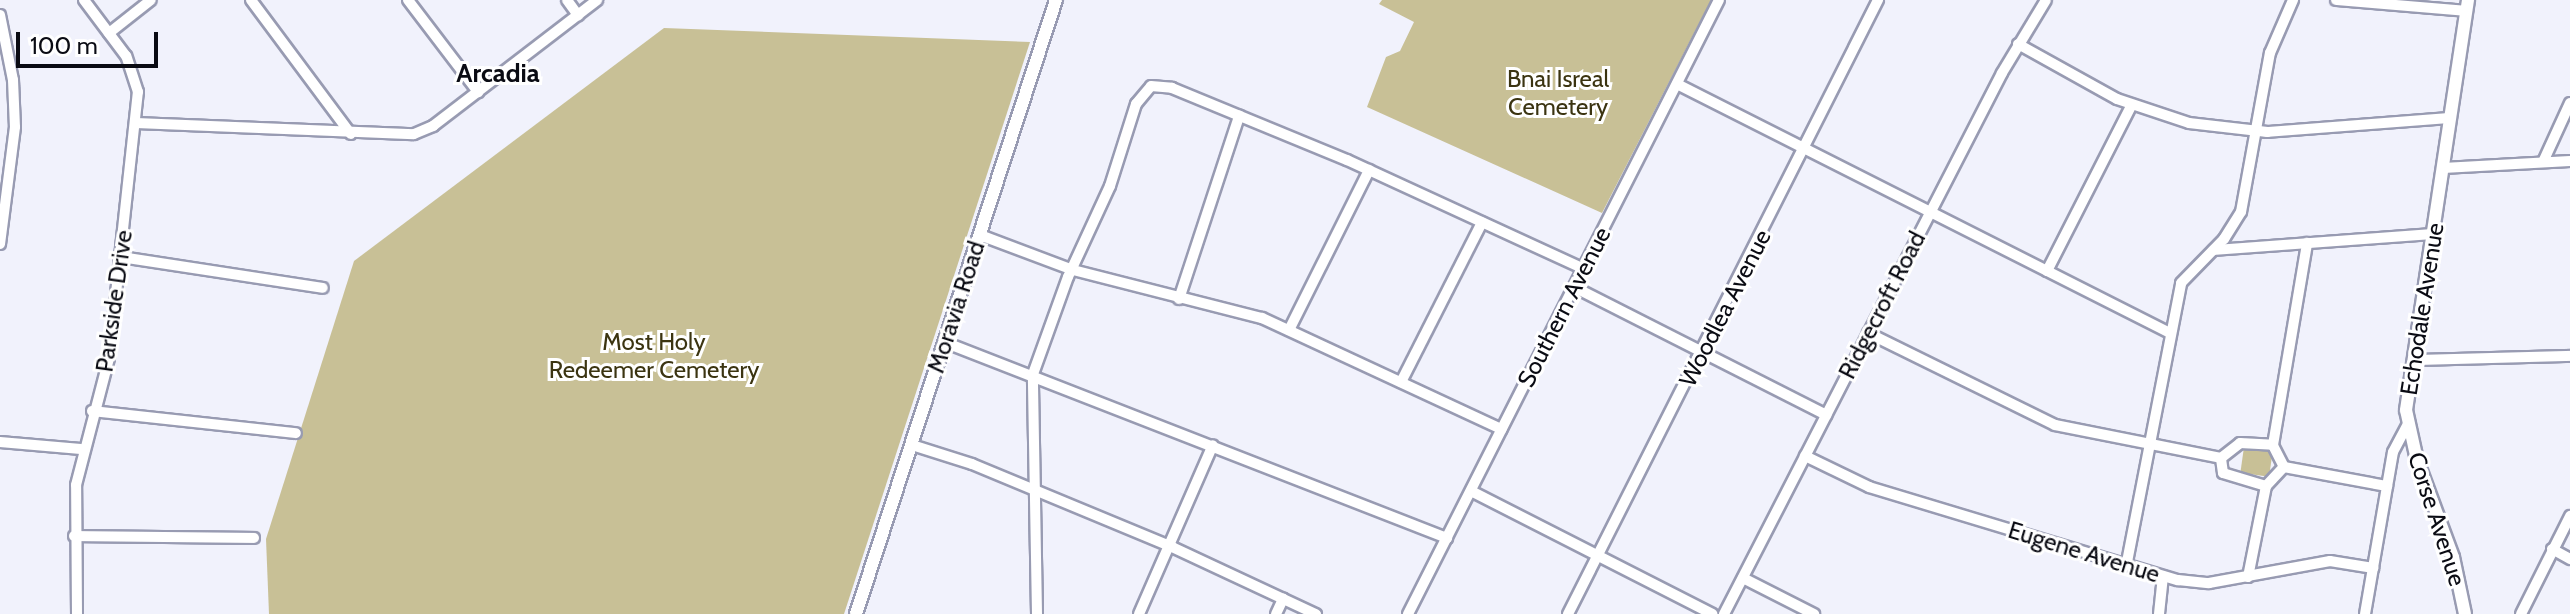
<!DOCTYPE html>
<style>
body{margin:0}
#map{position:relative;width:2570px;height:614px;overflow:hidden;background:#f1f2fc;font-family:Cabin,sans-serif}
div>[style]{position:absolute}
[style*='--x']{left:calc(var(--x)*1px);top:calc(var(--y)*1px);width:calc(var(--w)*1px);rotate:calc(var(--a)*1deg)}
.green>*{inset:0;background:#c8c096;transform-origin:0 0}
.roads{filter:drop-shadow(2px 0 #989bb2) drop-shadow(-2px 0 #989bb2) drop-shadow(0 2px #989bb2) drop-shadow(0 -2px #989bb2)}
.minor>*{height:10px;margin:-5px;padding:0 5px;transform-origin:5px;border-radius:5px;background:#fff}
.major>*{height:12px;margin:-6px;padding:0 6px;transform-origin:6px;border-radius:6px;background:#fff}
span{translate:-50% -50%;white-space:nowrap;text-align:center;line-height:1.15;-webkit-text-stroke:6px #fff;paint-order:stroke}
.park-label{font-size:24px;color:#3b3411}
.street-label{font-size:24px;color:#0a0b13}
.neighbourhood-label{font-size:26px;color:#0a0b13;font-weight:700}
.scale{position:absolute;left:16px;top:32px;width:142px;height:36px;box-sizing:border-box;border:4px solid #0a0b13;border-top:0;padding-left:10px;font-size:24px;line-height:28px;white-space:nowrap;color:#0a0b13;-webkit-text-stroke:6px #fff;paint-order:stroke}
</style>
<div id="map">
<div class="green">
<div style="clip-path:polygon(1382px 0,1711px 0,1602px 213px,1367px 107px,1386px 57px,1400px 51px,1414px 22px,1379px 4px)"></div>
<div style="clip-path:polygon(664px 28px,1030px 42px,844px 614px,269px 614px,266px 539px,354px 261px)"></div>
<div style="left:2244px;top:447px;width:29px;height:26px;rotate:8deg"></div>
</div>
<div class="roads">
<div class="minor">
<div style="--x:251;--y:0;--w:167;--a:53.3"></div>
<div style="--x:408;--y:0;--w:116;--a:52.7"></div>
<div style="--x:567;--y:0;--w:19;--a:54"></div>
<div style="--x:2336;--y:0;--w:130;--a:4.8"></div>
<div style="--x:0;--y:15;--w:66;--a:78.7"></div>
<div style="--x:13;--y:80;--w:47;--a:87.6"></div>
<div style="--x:15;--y:127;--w:118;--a:97.3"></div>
<div style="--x:109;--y:33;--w:53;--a:-38.2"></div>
<div style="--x:2018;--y:44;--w:113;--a:29.1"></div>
<div style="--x:2117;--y:99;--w:76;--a:18.4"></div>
<div style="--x:2189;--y:123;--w:79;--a:6.6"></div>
<div style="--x:2267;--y:132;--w:184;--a:-4.4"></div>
<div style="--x:1677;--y:84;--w:552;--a:26.8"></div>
<div style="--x:136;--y:123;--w:278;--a:2.3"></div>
<div style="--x:414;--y:134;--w:21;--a:-23"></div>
<div style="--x:433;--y:126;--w:207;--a:-37.5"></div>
<div style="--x:2543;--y:162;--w:65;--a:-65.4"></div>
<div style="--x:2443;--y:168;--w:127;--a:-3.2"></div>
<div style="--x:980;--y:235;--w:99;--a:20.6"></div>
<div style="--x:1073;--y:270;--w:195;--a:14.3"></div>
<div style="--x:1262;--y:318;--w:264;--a:24.9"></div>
<div style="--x:2214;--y:250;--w:221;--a:-4.2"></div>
<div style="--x:121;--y:257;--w:204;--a:8.7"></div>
<div style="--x:2047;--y:271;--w:185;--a:-63"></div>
<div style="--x:1574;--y:287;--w:283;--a:26.9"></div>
<div style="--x:1179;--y:299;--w:193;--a:-71.8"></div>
<div style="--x:1289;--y:330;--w:179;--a:-63.4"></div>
<div style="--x:1868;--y:333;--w:208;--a:26.2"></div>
<div style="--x:2055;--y:425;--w:169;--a:11.2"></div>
<div style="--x:944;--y:342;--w:540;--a:21.29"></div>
<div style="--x:2413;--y:360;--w:157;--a:-1.5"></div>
<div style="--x:1401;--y:382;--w:179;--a:-63.1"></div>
<div style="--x:92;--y:411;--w:205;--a:6.2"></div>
<div style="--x:0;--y:442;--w:81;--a:4.9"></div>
<div style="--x:912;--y:445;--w:63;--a:17.6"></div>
<div style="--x:972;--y:464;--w:217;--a:22.5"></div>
<div style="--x:1172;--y:547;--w:159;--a:25"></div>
<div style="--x:1805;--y:456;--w:71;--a:25.8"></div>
<div style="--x:1869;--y:487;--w:323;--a:16.8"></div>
<div style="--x:2178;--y:580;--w:31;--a:6"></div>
<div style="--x:2209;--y:583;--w:123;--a:-10.3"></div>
<div style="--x:2330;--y:561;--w:44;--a:9.2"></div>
<div style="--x:2284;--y:467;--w:105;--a:10.5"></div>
<div style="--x:2266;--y:486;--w:45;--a:-163.2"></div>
<div style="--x:2223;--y:473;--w:15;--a:-98"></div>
<div style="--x:2221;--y:458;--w:24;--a:-38"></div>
<div style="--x:2240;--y:443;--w:33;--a:3"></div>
<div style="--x:1471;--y:491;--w:271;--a:27"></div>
<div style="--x:74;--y:536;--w:180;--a:0.6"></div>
<div style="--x:2552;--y:549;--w:21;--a:29"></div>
<div style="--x:2127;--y:562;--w:284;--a:-79"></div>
<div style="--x:2181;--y:283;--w:62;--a:-45.7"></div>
<div style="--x:2224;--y:239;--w:32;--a:-58"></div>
<div style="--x:2241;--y:212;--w:162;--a:-79.7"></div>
<div style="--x:2270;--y:53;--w:58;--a:-66.5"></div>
<div style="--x:2248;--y:577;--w:93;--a:-78.8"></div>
<div style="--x:2266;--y:486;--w:26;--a:-47"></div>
<div style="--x:2284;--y:467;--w:25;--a:-117"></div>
<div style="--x:2273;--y:445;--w:205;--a:-80.4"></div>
<div style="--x:1743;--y:578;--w:80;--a:26.9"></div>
<div style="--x:77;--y:614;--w:129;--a:-90.4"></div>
<div style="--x:76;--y:485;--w:131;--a:-75.4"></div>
<div style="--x:109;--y:358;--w:268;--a:-83.8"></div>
<div style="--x:138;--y:92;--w:38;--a:-108"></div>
<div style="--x:126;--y:56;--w:70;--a:-126.9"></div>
<div style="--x:1037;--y:614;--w:240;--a:-91"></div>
<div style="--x:1033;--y:374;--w:103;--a:-70.2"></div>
<div style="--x:1068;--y:277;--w:100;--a:-65.2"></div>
<div style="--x:1110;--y:186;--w:86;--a:-72.4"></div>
<div style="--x:1136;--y:104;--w:23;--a:-50"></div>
<div style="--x:1151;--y:86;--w:21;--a:5"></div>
<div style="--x:1172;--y:88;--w:189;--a:22.4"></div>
<div style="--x:1347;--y:160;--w:261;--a:24.7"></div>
<div style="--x:1139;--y:614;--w:184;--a:-66.4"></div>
<div style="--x:1276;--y:614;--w:17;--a:-65"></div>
<div style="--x:1408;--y:614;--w:688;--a:-63.14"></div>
<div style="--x:1568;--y:614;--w:688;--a:-63.21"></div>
<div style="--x:1724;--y:614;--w:608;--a:-62.8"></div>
<div style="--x:2002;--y:73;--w:85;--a:-58.9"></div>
<div style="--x:2159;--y:614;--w:38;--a:-84"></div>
<div style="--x:2365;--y:614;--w:164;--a:-80.2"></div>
<div style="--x:2393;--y:452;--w:32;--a:-62"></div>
<div style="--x:2521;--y:614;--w:110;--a:-63.4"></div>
</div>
<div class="major">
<div style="--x:856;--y:614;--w:646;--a:-71.96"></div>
<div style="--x:2465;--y:614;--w:58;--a:-101.9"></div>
<div style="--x:2453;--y:557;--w:103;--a:-110.4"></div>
<div style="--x:2417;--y:460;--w:51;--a:-102.4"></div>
<div style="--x:2406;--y:410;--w:415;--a:-81.4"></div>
</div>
</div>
<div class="park-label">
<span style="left:1558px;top:93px">Bnai Isreal<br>Cemetery</span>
<span style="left:654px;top:356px">Most Holy<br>Redeemer Cemetery</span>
</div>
<div class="street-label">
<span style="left:114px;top:301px;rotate:-82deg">Parkside Drive</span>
<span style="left:1882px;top:305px;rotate:-63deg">Ridgecroft Road</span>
<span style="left:956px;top:307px;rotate:-72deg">Moravia Road</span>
<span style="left:1564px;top:307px;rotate:-63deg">Southern Avenue</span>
<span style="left:1725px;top:308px;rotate:-63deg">Woodlea Avenue</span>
<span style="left:2422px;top:309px;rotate:-81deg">Echodale Avenue</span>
<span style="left:2437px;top:519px;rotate:72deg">Corse Avenue</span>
<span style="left:2084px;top:552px;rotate:17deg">Eugene Avenue</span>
</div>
<div class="neighbourhood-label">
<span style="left:498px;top:74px">Arcadia</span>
</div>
<div class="scale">100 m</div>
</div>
